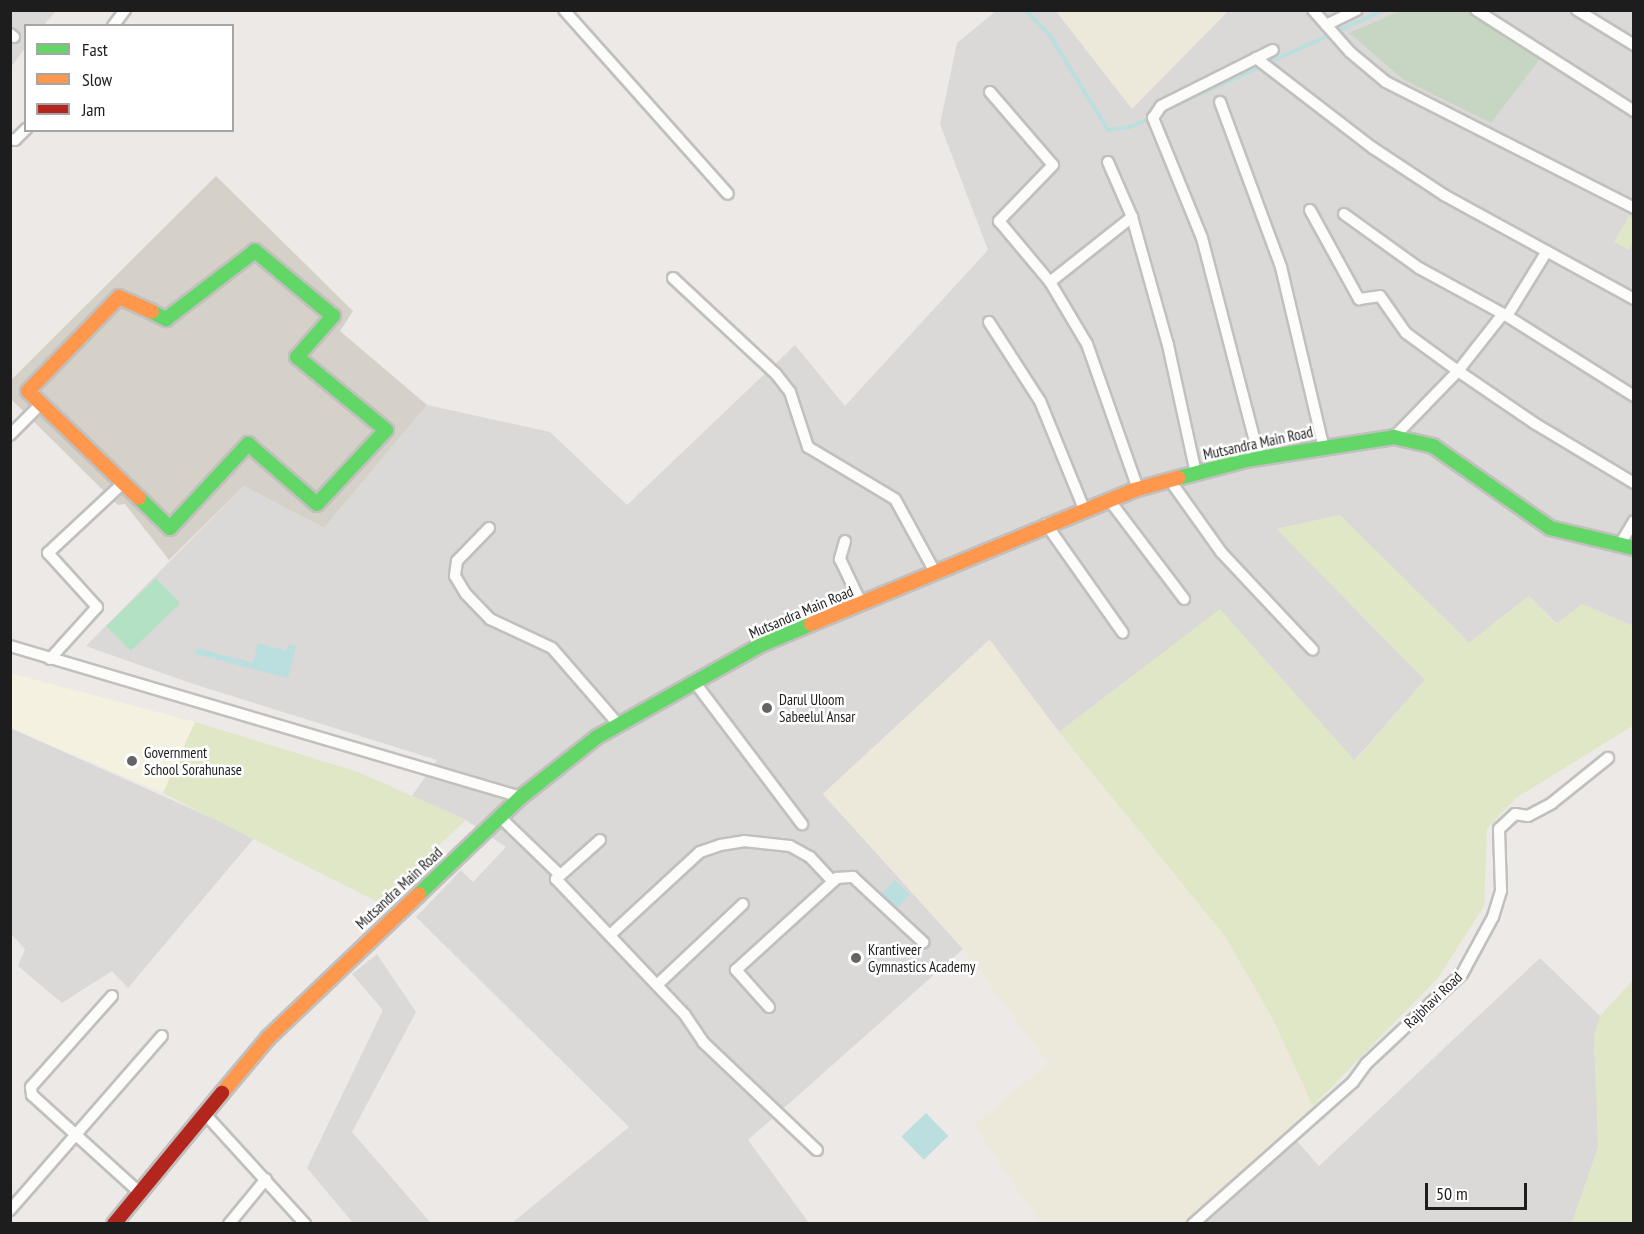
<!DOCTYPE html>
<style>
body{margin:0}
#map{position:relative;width:1644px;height:1234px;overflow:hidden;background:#ece9e6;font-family:"PT Sans Narrow",sans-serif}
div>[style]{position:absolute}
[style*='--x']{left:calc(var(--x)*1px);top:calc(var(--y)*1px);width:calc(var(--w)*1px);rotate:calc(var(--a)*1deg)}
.residential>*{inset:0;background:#dbd9d8}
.education>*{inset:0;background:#f5f1e1}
.construction>*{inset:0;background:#d5d1c8}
.farmland>*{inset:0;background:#ece8da}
.grass>*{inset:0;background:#dfe7c6}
.cemetery>*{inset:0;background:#c7d6c3}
.pitch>*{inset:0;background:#b3e1c4;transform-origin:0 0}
.water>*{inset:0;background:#bbdede;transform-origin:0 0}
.stream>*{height:4px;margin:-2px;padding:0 2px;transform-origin:2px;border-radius:2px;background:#bbdede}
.roads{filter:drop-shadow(2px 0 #c1c0be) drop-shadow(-2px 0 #c1c0be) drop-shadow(0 2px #c1c0be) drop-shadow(0 -2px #c1c0be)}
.street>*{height:10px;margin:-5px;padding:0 5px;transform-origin:5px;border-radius:5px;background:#fcfcfb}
.fast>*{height:14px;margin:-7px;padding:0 7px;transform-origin:7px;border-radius:7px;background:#63d668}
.slow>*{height:14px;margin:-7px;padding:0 7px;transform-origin:7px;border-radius:7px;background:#ff974d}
.jam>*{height:14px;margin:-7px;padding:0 7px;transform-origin:7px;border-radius:7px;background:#b3261e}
.dots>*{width:16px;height:16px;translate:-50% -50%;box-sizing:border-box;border:3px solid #fff;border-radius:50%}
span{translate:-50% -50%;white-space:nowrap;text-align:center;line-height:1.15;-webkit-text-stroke:5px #fff;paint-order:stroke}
.street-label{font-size:15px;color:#1d1d1d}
.poi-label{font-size:15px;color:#1d1d1d}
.left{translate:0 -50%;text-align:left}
.frame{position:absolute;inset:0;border:12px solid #1d1d1d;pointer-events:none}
.legend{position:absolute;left:24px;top:24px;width:210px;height:108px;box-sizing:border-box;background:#fff;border:2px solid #a5a5a5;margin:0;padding:8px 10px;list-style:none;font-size:18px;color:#1d1d1d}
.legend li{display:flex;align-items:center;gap:12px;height:30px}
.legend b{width:30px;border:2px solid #a5a5a5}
.scale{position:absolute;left:1425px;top:1183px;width:102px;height:27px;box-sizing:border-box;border:3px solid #1d1d1d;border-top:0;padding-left:8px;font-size:18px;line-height:21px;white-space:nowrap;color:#1d1d1d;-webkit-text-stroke:4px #fff;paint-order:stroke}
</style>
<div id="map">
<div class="residential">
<div style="clip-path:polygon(11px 11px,56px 11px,44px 25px,26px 26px,25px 48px,11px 67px)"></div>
<div style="clip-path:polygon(996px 11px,1056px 11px,1132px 108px,1228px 11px,1633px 11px,1633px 626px,1582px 604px,1557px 624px,1529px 596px,1469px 643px,1340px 515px,1277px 529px,1425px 680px,1354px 761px,1220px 610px,1059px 732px,989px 640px,823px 794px,963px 949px,748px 1140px,809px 1223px,512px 1223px,629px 1127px,416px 917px,461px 870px,473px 882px,506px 847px,466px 820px,412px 796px,437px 760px,193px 684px,86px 646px,244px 486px,324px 528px,427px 405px,550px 432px,627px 505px,795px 345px,845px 406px,988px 250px,940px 124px,957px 43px)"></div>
<div style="clip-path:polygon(10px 728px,255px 837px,128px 988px,112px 971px,62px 1003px,18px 966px,25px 949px,11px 934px)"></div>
<div style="clip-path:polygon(377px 954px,416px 1012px,352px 1132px,431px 1223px,353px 1223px,307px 1168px,383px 1010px,352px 974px)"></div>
<div style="clip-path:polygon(1540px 958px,1600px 1016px,1594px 1049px,1600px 1126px,1598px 1148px,1572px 1223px,1184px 1224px,1242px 1176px,1288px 1131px,1319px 1166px)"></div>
</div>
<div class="education">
<div style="clip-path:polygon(10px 673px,195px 722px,163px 793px,11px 728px)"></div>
</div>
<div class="construction">
<div style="clip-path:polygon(216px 176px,353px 311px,340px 331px,427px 405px,324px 528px,244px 486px,169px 560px,125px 504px,118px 505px,11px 399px,10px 381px)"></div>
</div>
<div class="farmland">
<div style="clip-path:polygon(1056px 11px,1228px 11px,1132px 109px)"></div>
<div style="clip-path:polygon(990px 640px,1059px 732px,1225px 936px,1273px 1019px,1313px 1106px,1242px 1176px,1184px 1223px,1041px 1223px,974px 1125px,1067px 1048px,1047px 1061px,963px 949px,823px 794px)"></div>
</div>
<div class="grass">
<div style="clip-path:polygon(1629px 216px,1633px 219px,1634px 241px,1628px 250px,1614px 242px)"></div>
<div style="clip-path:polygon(1340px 515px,1469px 643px,1529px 596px,1556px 624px,1582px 604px,1633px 626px,1634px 725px,1516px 798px,1487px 829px,1484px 906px,1438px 978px,1313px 1106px,1273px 1019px,1225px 936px,1059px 732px,1220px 609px,1355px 761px,1425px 680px,1277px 529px)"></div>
<div style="clip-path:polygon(195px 722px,358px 772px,466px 820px,378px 902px,163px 793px)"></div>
<div style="clip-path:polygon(1633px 980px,1633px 1223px,1572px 1223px,1598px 1148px,1594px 1036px,1600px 1016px)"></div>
</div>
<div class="cemetery">
<div style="clip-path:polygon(1400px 11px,1489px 11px,1547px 50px,1491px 123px,1404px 80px,1349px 33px)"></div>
</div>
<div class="pitch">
<div style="left:156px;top:578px;width:35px;height:69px;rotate:46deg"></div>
</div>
<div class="water">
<div style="clip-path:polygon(258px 643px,286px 651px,288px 644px,296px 646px,288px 678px,195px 654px,197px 648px,253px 663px)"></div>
<div style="left:895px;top:880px;width:21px;height:20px;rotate:45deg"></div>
<div style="left:926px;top:1113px;width:32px;height:34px;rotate:46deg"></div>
</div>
<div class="stream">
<div style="--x:1025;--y:10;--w:34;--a:45"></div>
<div style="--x:1049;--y:34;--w:113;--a:58.4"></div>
<div style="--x:1108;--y:130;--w:22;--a:-8"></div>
<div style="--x:1130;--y:127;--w:24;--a:-24"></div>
<div style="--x:1161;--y:112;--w:245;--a:-24.6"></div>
</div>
<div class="roads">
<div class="street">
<div style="--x:564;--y:10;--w:246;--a:48.3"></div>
<div style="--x:1313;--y:10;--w:56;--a:48.6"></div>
<div style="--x:1350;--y:52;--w:47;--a:39.8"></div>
<div style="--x:1386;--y:82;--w:278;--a:26.9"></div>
<div style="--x:1476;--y:10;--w:188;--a:32.6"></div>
<div style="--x:1577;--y:10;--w:67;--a:31.6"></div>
<div style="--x:1326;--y:25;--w:34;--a:-26"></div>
<div style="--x:113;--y:26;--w:20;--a:-53"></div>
<div style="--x:10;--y:34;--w:5;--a:37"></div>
<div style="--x:1256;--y:58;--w:148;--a:37.6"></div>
<div style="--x:1373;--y:148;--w:85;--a:33.5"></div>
<div style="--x:1444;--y:195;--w:217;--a:28.7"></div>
<div style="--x:990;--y:92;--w:96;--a:49.2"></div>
<div style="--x:1053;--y:165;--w:78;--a:134"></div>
<div style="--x:999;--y:221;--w:80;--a:50.1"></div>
<div style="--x:1050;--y:282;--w:72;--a:59.2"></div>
<div style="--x:1087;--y:344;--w:154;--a:70.6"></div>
<div style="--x:1220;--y:102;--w:176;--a:69.7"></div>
<div style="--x:1281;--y:267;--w:183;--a:76.7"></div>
<div style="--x:10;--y:139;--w:5;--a:11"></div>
<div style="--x:15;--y:140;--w:16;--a:-45"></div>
<div style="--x:1108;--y:162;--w:60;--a:66.4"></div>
<div style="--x:1132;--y:217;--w:133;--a:74.3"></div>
<div style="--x:1168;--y:345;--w:131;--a:77.7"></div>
<div style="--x:1310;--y:210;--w:102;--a:61.2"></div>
<div style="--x:1359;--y:299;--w:21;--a:-8"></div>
<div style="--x:1380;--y:296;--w:45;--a:54.9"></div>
<div style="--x:1406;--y:333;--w:64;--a:36.2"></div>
<div style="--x:1458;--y:371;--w:92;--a:34.4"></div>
<div style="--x:1534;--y:423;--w:117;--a:31"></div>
<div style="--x:1344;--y:214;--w:92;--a:35.8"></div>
<div style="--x:1419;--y:268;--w:100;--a:28.6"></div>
<div style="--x:1507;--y:316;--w:150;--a:32.2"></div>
<div style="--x:673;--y:278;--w:141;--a:43"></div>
<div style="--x:776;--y:374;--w:23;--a:52"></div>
<div style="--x:790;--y:392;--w:58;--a:71.9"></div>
<div style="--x:808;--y:447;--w:101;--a:30.9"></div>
<div style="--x:895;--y:499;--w:83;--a:61.3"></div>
<div style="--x:1050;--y:282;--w:105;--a:-38.4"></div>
<div style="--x:1507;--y:316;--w:76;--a:-58.4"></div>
<div style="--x:989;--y:322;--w:94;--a:57.2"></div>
<div style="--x:1040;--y:401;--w:117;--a:67.8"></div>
<div style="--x:10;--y:435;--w:42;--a:-45"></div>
<div style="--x:1394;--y:437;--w:92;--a:-45.9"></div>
<div style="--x:1458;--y:371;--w:73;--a:-51.7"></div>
<div style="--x:1259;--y:457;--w:226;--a:-104.6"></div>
<div style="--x:1202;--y:238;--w:130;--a:-112.2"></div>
<div style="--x:1153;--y:118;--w:14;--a:-56"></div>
<div style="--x:1161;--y:106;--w:125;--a:-26.6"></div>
<div style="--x:1169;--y:479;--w:90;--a:54.5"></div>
<div style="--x:1221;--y:552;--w:134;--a:46.8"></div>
<div style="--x:1110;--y:501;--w:123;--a:52.9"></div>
<div style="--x:1046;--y:524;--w:133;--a:54.8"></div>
<div style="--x:489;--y:528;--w:46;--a:134.1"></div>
<div style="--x:457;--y:561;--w:15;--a:98"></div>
<div style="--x:455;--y:576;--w:21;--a:59"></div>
<div style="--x:466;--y:594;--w:35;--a:46"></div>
<div style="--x:490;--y:619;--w:68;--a:25.1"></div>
<div style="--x:552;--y:648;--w:101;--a:49"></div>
<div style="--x:845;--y:541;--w:19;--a:106"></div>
<div style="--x:840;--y:559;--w:49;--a:64.5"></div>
<div style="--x:1619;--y:546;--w:29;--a:-59"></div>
<div style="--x:10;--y:646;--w:533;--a:16.46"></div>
<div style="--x:50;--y:659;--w:70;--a:-47.9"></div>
<div style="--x:97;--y:607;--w:73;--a:-132.2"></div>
<div style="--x:48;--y:553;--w:100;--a:-43"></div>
<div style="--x:696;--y:684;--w:176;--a:52.9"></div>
<div style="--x:500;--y:817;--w:83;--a:44"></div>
<div style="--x:600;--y:840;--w:59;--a:138.4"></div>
<div style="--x:556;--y:879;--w:187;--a:46.5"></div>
<div style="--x:685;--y:1015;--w:32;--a:56"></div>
<div style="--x:703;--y:1042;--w:157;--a:43.5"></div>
<div style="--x:610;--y:935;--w:122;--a:-42.7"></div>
<div style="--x:700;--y:852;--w:21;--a:-19"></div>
<div style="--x:720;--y:845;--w:24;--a:-9"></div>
<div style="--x:744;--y:841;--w:46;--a:6.2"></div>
<div style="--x:790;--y:846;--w:23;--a:29"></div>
<div style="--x:810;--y:857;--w:33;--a:47"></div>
<div style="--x:657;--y:985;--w:118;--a:-43.3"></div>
<div style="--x:112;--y:996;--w:122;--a:131.7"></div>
<div style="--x:31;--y:1087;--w:8;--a:83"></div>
<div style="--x:32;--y:1095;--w:144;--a:42.2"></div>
<div style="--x:769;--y:1007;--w:50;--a:-131.7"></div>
<div style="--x:736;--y:970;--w:137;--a:-42.3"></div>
<div style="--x:837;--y:878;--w:16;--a:-4"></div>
<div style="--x:853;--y:877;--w:96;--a:42.9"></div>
<div style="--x:205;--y:1114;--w:149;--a:47.7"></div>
<div style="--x:10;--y:1210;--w:231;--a:-48.9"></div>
<div style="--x:229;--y:1224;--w:58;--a:-50.6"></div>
<div style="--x:1193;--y:1224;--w:214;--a:-41.6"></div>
<div style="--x:1353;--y:1082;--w:22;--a:-54"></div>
<div style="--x:1366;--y:1064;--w:132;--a:-43.2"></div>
<div style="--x:1462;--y:974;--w:65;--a:-61.5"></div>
<div style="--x:1493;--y:917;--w:28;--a:-73"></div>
<div style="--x:1501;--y:890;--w:61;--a:-91.9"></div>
<div style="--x:1499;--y:829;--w:22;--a:-43"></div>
<div style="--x:1515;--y:814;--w:13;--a:9"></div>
<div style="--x:1528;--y:816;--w:27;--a:-28"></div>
<div style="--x:1552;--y:803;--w:72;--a:-38.8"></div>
</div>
<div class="fast">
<div style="--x:152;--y:312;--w:16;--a:27"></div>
<div style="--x:166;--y:319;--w:112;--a:-37.4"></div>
<div style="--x:1178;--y:478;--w:70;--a:-14.8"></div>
<div style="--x:1246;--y:460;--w:150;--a:-8.8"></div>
<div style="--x:1394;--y:437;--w:40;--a:13"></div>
<div style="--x:1433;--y:446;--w:143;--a:35"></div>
<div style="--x:1550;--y:528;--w:86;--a:13.4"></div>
<div style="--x:139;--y:498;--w:43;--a:44.1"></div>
<div style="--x:170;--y:528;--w:115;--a:-47.1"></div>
<div style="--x:248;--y:444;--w:91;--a:41"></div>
<div style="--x:317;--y:504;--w:101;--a:-47"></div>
<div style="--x:386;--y:430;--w:115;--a:-140.6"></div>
<div style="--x:297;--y:357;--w:55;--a:-48.7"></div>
<div style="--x:333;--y:316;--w:102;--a:-140.2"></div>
<div style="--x:419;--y:894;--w:141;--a:-43.6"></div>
<div style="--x:521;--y:797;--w:97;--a:-38.3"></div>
<div style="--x:597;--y:737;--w:190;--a:-29.3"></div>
<div style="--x:763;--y:644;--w:52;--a:-22.6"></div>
</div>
<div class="slow">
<div style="--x:139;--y:498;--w:154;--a:-136.1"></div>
<div style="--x:28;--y:391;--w:131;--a:-45.9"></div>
<div style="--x:119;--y:297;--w:36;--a:24"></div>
<div style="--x:811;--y:624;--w:350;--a:-22.5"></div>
<div style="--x:1134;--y:490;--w:46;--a:-15.3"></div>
<div style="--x:222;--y:1093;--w:73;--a:-50"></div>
<div style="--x:269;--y:1037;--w:207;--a:-43.6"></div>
</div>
<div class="jam">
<div style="--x:114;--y:1224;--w:170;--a:-50.5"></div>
</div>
</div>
<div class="dots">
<div style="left:767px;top:708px;background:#656463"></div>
<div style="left:132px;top:761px;background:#656463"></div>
<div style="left:856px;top:958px;background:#656463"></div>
</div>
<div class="street-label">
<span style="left:1258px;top:443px;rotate:-12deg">Mutsandra Main Road</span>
<span style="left:801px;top:612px;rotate:-23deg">Mutsandra Main Road</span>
<span style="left:399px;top:888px;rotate:-43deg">Mutsandra Main Road</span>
<span style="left:1433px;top:1000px;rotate:-44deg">Rajbhavi Road</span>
</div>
<div class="poi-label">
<span class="left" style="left:779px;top:708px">Darul Uloom<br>Sabeelul Ansar</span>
<span class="left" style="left:144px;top:761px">Government<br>School Sorahunase</span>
<span class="left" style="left:868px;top:958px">Krantiveer<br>Gymnastics Academy</span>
</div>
<div class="frame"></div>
<ul class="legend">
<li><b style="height:8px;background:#63d668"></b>Fast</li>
<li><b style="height:8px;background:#ff974d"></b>Slow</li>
<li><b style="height:8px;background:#b3261e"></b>Jam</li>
</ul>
<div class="scale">50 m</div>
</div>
